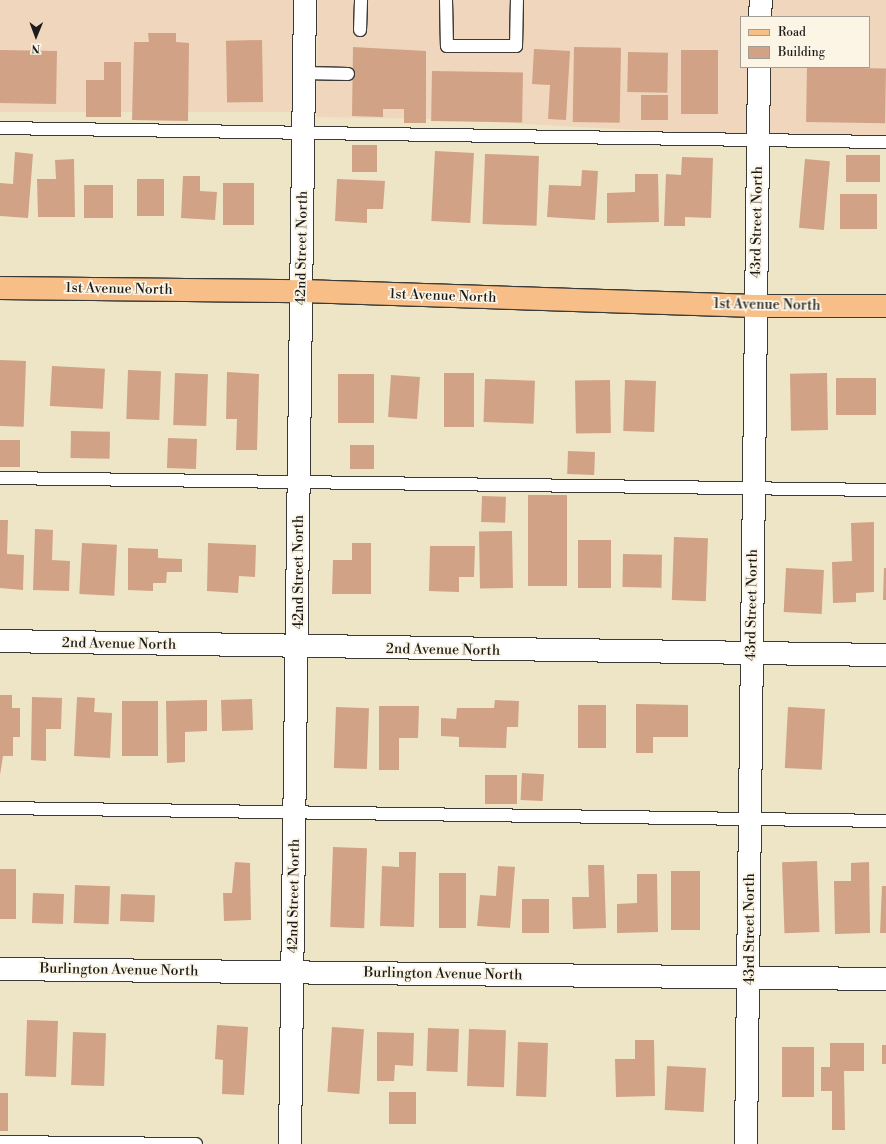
<!DOCTYPE html>
<style>
body{margin:0}
#map{position:relative;width:886px;height:1144px;overflow:hidden;background:#eee5c6;font-family:"Libre Bodoni",serif}
div>[style]{position:absolute}
[style*='--x']{left:calc(var(--x)*1px);top:calc(var(--y)*1px);width:calc(var(--w)*1px);rotate:calc(var(--a)*1deg)}
.built>*{inset:0;background:#f0d6bc;transform-origin:0 0}
.building>*{inset:0;background:#d1a285;transform-origin:0 0}
.roads{filter:drop-shadow(1px 0 #3c3a36) drop-shadow(-1px 0 #3c3a36) drop-shadow(0 1px #3c3a36) drop-shadow(0 -1px #3c3a36)}
.service>*{height:12px;margin:-6px;padding:0 6px;transform-origin:6px;border-radius:6px;background:#fff}
.minor>*{height:22px;margin:-11px;padding:0 11px;transform-origin:11px;border-radius:11px;background:#fff}
.primary>*{height:22px;margin:-11px;padding:0 11px;transform-origin:11px;border-radius:11px;background:#f7be87}
span{translate:-50% -50%;white-space:nowrap;text-align:center;line-height:1.15;-webkit-text-stroke:3.5px #fcf5e5;paint-order:stroke}
.street-label{font-size:14px;color:#1c1c1c}
.legend{position:absolute;left:740px;top:16px;width:130px;height:52px;box-sizing:border-box;background:#fcf5e5;border:1px solid #a29e95;margin:0;padding:5px 7px;list-style:none;font-size:12px;color:#1c1c1c}
.legend li{display:flex;align-items:center;gap:8px;height:20px}
.legend b{width:20px;border:1px solid #a29e95}
.north{position:absolute;left:16px;top:16px;width:40px;height:40px;-webkit-text-stroke:3px #fcf5e5;paint-order:stroke;rotate:181deg;font-size:11px;font-weight:700;line-height:16px;text-align:center;color:#1c1c1c}
.north::after{content:'';display:block;margin:auto;width:14px;height:18px;background:#1c1c1c;clip-path:polygon(50% 0,100% 100%,50% 72%,0 100%)}
</style>
<div id="map">
<div class="built">
<div style="left:0;top:0;width:295px;height:112px"></div>
<div style="clip-path:polygon(318px 0,749px 0,749px 17px,741px 17px,741px 67px,748px 67px,747px 136px,432px 119px,316px 117px)"></div>
<div style="clip-path:polygon(772px 0,886px 0,886px 143px,770px 137px,771px 67px,869px 67px,869px 17px,772px 17px)"></div>
</div>
<div class="building">
<div style="clip-path:polygon(148px 33px,176px 33px,176px 42px,189px 43px,188px 121px,132px 120px,134px 42px,149px 42px)"></div>
<div style="left:262px;top:40px;width:62px;height:36px;rotate:89deg"></div>
<div style="clip-path:polygon(353px 47px,426px 51px,426px 123px,404px 123px,404px 109px,383px 109px,383px 117px,352px 116px)"></div>
<div style="left:574px;top:47px;width:47px;height:75px;rotate:1deg"></div>
<div style="clip-path:polygon(534px 49px,570px 51px,566px 120px,548px 119px,550px 85px,532px 84px)"></div>
<div style="left:0;top:50px;width:57px;height:53px;rotate:1deg"></div>
<div style="left:681px;top:50px;width:37px;height:64px"></div>
<div style="left:628px;top:52px;width:40px;height:40px;rotate:1deg"></div>
<div style="clip-path:polygon(104px 62px,121px 62px,121px 117px,86px 117px,86px 80px,104px 80px)"></div>
<div style="left:807px;top:67px;width:79px;height:55px;rotate:1deg"></div>
<div style="left:432px;top:71px;width:91px;height:50px;rotate:1deg"></div>
<div style="left:641px;top:95px;width:27px;height:25px"></div>
<div style="left:352px;top:145px;width:25px;height:27px"></div>
<div style="left:435px;top:151px;width:39px;height:70px;rotate:3deg"></div>
<div style="clip-path:polygon(15px 152px,33px 154px,28px 218px,0 216px,0 183px,13px 184px)"></div>
<div style="left:485px;top:154px;width:54px;height:70px;rotate:2deg"></div>
<div style="left:846px;top:155px;width:34px;height:27px"></div>
<div style="clip-path:polygon(682px 157px,713px 158px,711px 218px,685px 217px,685px 226px,664px 226px,666px 174px,681px 175px)"></div>
<div style="clip-path:polygon(74px 159px,75px 217px,38px 217px,37px 179px,56px 179px,55px 160px)"></div>
<div style="left:805px;top:159px;width:25px;height:69px;rotate:5deg"></div>
<div style="clip-path:polygon(582px 170px,598px 171px,595px 220px,547px 217px,549px 185px,581px 186px)"></div>
<div style="clip-path:polygon(635px 174px,658px 174px,659px 222px,607px 223px,607px 193px,635px 192px)"></div>
<div style="clip-path:polygon(183px 176px,200px 176px,200px 191px,217px 192px,215px 220px,181px 218px)"></div>
<div style="left:137px;top:179px;width:27px;height:37px"></div>
<div style="clip-path:polygon(337px 179px,385px 181px,383px 209px,367px 209px,367px 223px,335px 221px)"></div>
<div style="left:223px;top:183px;width:31px;height:42px"></div>
<div style="left:84px;top:185px;width:29px;height:33px"></div>
<div style="left:840px;top:194px;width:37px;height:35px"></div>
<div style="left:0;top:360px;width:26px;height:66px;rotate:2deg"></div>
<div style="left:52px;top:366px;width:53px;height:40px;rotate:3deg"></div>
<div style="left:128px;top:370px;width:33px;height:49px;rotate:2deg"></div>
<div style="clip-path:polygon(227px 372px,259px 374px,257px 450px,236px 450px,237px 419px,226px 419px)"></div>
<div style="left:175px;top:373px;width:33px;height:52px;rotate:2deg"></div>
<div style="left:444px;top:373px;width:30px;height:54px"></div>
<div style="left:827px;top:373px;width:57px;height:37px;rotate:89deg"></div>
<div style="left:338px;top:374px;width:36px;height:49px"></div>
<div style="left:391px;top:375px;width:29px;height:42px;rotate:4deg"></div>
<div style="left:836px;top:378px;width:40px;height:37px"></div>
<div style="left:485px;top:379px;width:50px;height:43px;rotate:2deg"></div>
<div style="left:610px;top:380px;width:53px;height:35px;rotate:89deg"></div>
<div style="left:625px;top:380px;width:31px;height:51px;rotate:2deg"></div>
<div style="left:71px;top:431px;width:39px;height:27px;rotate:1deg"></div>
<div style="left:168px;top:438px;width:29px;height:30px;rotate:2deg"></div>
<div style="left:20px;top:440px;width:27px;height:20px;rotate:90deg"></div>
<div style="left:350px;top:445px;width:24px;height:24px"></div>
<div style="left:568px;top:451px;width:27px;height:23px;rotate:2deg"></div>
<div style="left:528px;top:495px;width:39px;height:91px"></div>
<div style="left:482px;top:496px;width:24px;height:26px;rotate:2deg"></div>
<div style="clip-path:polygon(0 520px,8px 520px,7px 554px,24px 555px,23px 590px,0 588px)"></div>
<div style="clip-path:polygon(874px 522px,874px 592px,856px 593px,856px 602px,833px 603px,832px 562px,852px 561px,851px 523px)"></div>
<div style="clip-path:polygon(35px 529px,53px 530px,52px 560px,70px 561px,69px 591px,33px 590px)"></div>
<div style="left:512px;top:531px;width:57px;height:33px;rotate:89deg"></div>
<div style="left:674px;top:537px;width:34px;height:63px;rotate:2deg"></div>
<div style="left:578px;top:540px;width:33px;height:48px"></div>
<div style="left:82px;top:543px;width:35px;height:51px;rotate:3deg"></div>
<div style="clip-path:polygon(208px 543px,256px 545px,255px 577px,239px 576px,238px 593px,207px 591px)"></div>
<div style="clip-path:polygon(352px 543px,371px 543px,371px 594px,332px 594px,333px 560px,352px 560px)"></div>
<div style="clip-path:polygon(430px 546px,475px 546px,474px 577px,459px 577px,459px 592px,429px 591px)"></div>
<div style="clip-path:polygon(128px 548px,158px 549px,158px 558px,182px 559px,182px 572px,167px 572px,166px 583px,153px 583px,153px 591px,128px 590px)"></div>
<div style="left:623px;top:554px;width:39px;height:33px;rotate:1deg"></div>
<div style="left:786px;top:568px;width:38px;height:44px;rotate:3deg"></div>
<div style="clip-path:polygon(884px 568px,886px 568px,886px 600px,883px 600px)"></div>
<div style="clip-path:polygon(0 695px,12px 695px,12px 708px,20px 708px,20px 737px,13px 737px,13px 756px,3px 756px,0 775px)"></div>
<div style="clip-path:polygon(32px 697px,62px 698px,61px 729px,46px 729px,46px 761px,31px 760px)"></div>
<div style="clip-path:polygon(77px 697px,95px 698px,94px 712px,112px 713px,110px 758px,74px 756px)"></div>
<div style="left:252px;top:699px;width:31px;height:31px;rotate:88deg"></div>
<div style="clip-path:polygon(207px 700px,207px 731px,185px 732px,185px 762px,167px 763px,166px 701px)"></div>
<div style="clip-path:polygon(495px 700px,519px 701px,518px 727px,507px 727px,506px 748px,459px 747px,459px 737px,441px 736px,441px 718px,456px 719px,457px 708px,494px 708px)"></div>
<div style="left:122px;top:701px;width:36px;height:55px"></div>
<div style="clip-path:polygon(636px 704px,688px 705px,688px 737px,653px 737px,653px 753px,636px 753px)"></div>
<div style="left:578px;top:705px;width:28px;height:43px"></div>
<div style="clip-path:polygon(379px 706px,419px 706px,418px 738px,399px 738px,399px 770px,379px 770px)"></div>
<div style="left:336px;top:707px;width:33px;height:61px;rotate:2deg"></div>
<div style="left:788px;top:707px;width:37px;height:61px;rotate:3deg"></div>
<div style="left:522px;top:773px;width:22px;height:27px;rotate:3deg"></div>
<div style="left:485px;top:775px;width:32px;height:29px"></div>
<div style="left:333px;top:847px;width:34px;height:80px;rotate:2deg"></div>
<div style="clip-path:polygon(399px 852px,416px 852px,414px 927px,380px 926px,382px 866px,399px 867px)"></div>
<div style="left:817px;top:861px;width:71px;height:35px;rotate:88deg"></div>
<div style="clip-path:polygon(235px 862px,250px 863px,251px 920px,224px 921px,223px 893px,232px 893px)"></div>
<div style="clip-path:polygon(869px 862px,870px 933px,835px 934px,834px 881px,851px 881px,851px 863px)"></div>
<div style="clip-path:polygon(588px 865px,604px 865px,606px 928px,573px 929px,572px 897px,589px 897px)"></div>
<div style="clip-path:polygon(498px 866px,515px 867px,510px 928px,477px 926px,480px 895px,496px 896px)"></div>
<div style="left:0;top:869px;width:16px;height:50px"></div>
<div style="left:700px;top:871px;width:59px;height:29px;rotate:90deg"></div>
<div style="left:439px;top:873px;width:27px;height:55px"></div>
<div style="clip-path:polygon(637px 874px,657px 874px,658px 932px,617px 933px,617px 904px,637px 903px)"></div>
<div style="left:75px;top:885px;width:35px;height:38px;rotate:2deg"></div>
<div style="clip-path:polygon(882px 886px,886px 886px,886px 933px,880px 933px)"></div>
<div style="left:33px;top:893px;width:31px;height:30px;rotate:2deg"></div>
<div style="left:121px;top:894px;width:34px;height:27px;rotate:2deg"></div>
<div style="left:522px;top:899px;width:27px;height:34px"></div>
<div style="left:27px;top:1020px;width:31px;height:56px;rotate:2deg"></div>
<div style="clip-path:polygon(217px 1025px,248px 1027px,244px 1095px,222px 1094px,223px 1060px,215px 1059px)"></div>
<div style="left:332px;top:1027px;width:32px;height:65px;rotate:4deg"></div>
<div style="left:428px;top:1028px;width:31px;height:43px;rotate:2deg"></div>
<div style="left:469px;top:1029px;width:37px;height:57px;rotate:2deg"></div>
<div style="left:73px;top:1032px;width:33px;height:53px;rotate:2deg"></div>
<div style="clip-path:polygon(377px 1032px,414px 1033px,413px 1066px,395px 1065px,394px 1081px,377px 1081px)"></div>
<div style="clip-path:polygon(635px 1040px,654px 1040px,655px 1096px,616px 1097px,615px 1059px,635px 1059px)"></div>
<div style="left:518px;top:1042px;width:30px;height:54px;rotate:2deg"></div>
<div style="clip-path:polygon(830px 1043px,864px 1043px,864px 1071px,844px 1071px,845px 1130px,832px 1130px,832px 1091px,821px 1091px,821px 1067px,830px 1067px)"></div>
<div style="left:882px;top:1045px;width:4px;height:19px"></div>
<div style="left:782px;top:1047px;width:32px;height:50px"></div>
<div style="left:667px;top:1066px;width:39px;height:44px;rotate:3deg"></div>
<div style="left:389px;top:1092px;width:27px;height:32px"></div>
<div style="left:0;top:1093px;width:8px;height:38px"></div>
</div>
<div class="roads">
<div class="service">
<div style="--x:446;--y:0;--w:46;--a:88.8"></div>
<div style="--x:447;--y:46;--w:69;--a:0"></div>
<div style="--x:516;--y:46;--w:46;--a:-88.8"></div>
<div style="--x:360;--y:30;--w:30;--a:-88"></div>
<div style="--x:305;--y:73;--w:43;--a:1.3"></div>
<div style="--x:0;--y:128;--w:886;--a:0.91"></div>
<div style="--x:0;--y:478;--w:886;--a:0.78"></div>
<div style="--x:0;--y:808;--w:886;--a:0.84"></div>
<div style="--x:0;--y:1142;--w:196;--a:0.6"></div>
</div>
<div class="minor">
<div style="--x:760;--y:17;--w:17;--a:-87"></div>
<div style="--x:0;--y:641;--w:886;--a:0.91"></div>
<div style="--x:0;--y:969;--w:886;--a:0.65"></div>
<div style="--x:290;--y:1144;--w:1144;--a:-89.25"></div>
<div style="--x:746;--y:1144;--w:1077;--a:-89.31"></div>
</div>
<div class="primary">
<div style="--x:0;--y:288;--w:302;--a:0.6"></div>
<div style="--x:302;--y:291;--w:454;--a:1.9"></div>
<div style="--x:756;--y:306;--w:130;--a:0"></div>
</div>
</div>
<div class="street-label">
<span style="left:757px;top:222px;rotate:-89deg">43rd Street North</span>
<span style="left:302px;top:248px;rotate:-89deg">42nd Street North</span>
<span style="left:119px;top:289px;rotate:1deg">1st Avenue North</span>
<span style="left:443px;top:296px;rotate:2deg">1st Avenue North</span>
<span style="left:767px;top:305px;rotate:1deg">1st Avenue North</span>
<span style="left:299px;top:572px;rotate:-90deg">42nd Street North</span>
<span style="left:752px;top:605px;rotate:-89deg">43rd Street North</span>
<span style="left:119px;top:644px;rotate:1deg">2nd Avenue North</span>
<span style="left:443px;top:650px;rotate:1deg">2nd Avenue North</span>
<span style="left:294px;top:896px;rotate:-89deg">42nd Street North</span>
<span style="left:750px;top:929px;rotate:-90deg">43rd Street North</span>
<span style="left:119px;top:970px;rotate:1deg">Burlington Avenue North</span>
<span style="left:443px;top:974px;rotate:1deg">Burlington Avenue North</span>
</div>
<ul class="legend">
<li><b style="height:5px;background:#f7be87"></b>Road</li>
<li><b style="height:11px;background:#d1a285"></b>Building</li>
</ul>
<div class="north">N</div>
</div>
